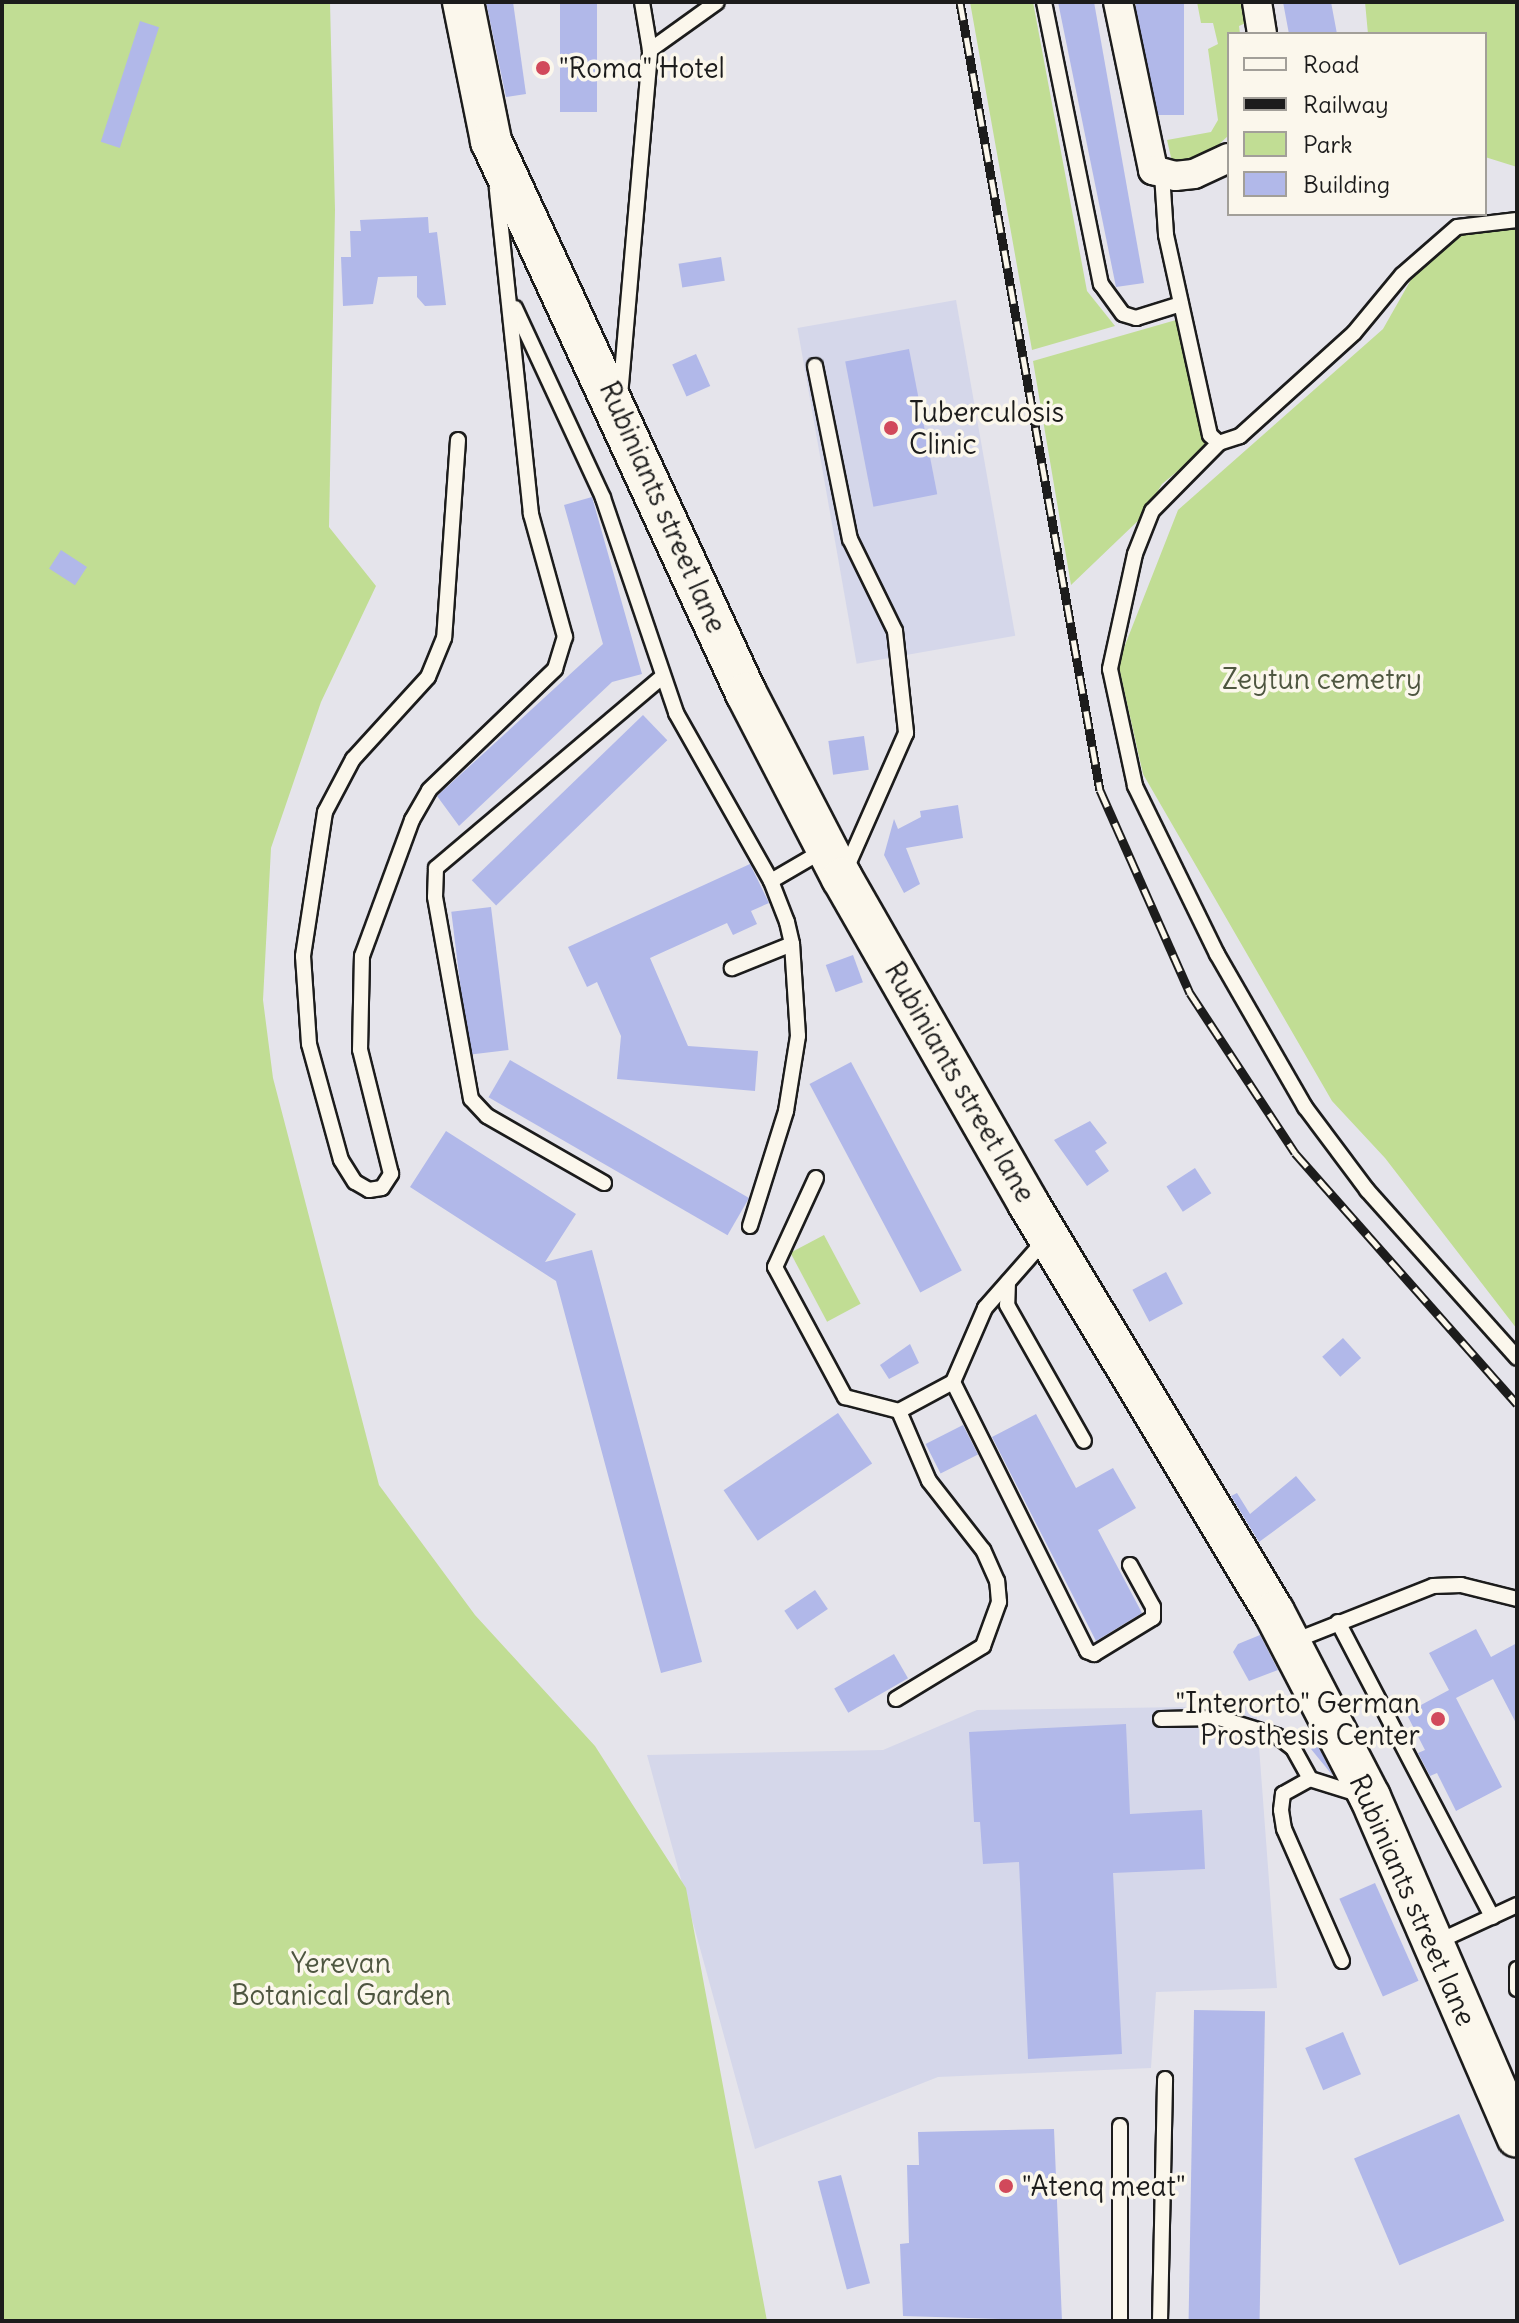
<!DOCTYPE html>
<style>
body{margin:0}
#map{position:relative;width:1519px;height:2323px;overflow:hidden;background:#e5e4eb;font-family:Delius,sans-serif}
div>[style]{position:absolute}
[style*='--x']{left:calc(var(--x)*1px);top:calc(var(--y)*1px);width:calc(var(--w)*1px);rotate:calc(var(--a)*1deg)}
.built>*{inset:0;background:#d5d7ea;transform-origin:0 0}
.green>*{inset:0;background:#c1dd94;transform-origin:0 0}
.building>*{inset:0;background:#b1b8e9;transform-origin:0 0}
.roads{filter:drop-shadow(2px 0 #1c1c1c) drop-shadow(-2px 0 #1c1c1c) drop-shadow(0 2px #1c1c1c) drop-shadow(0 -2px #1c1c1c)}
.lane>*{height:14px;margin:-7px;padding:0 7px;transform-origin:7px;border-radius:7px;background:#fbf7ec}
.street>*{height:28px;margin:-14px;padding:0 14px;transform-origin:14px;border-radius:14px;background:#fbf7ec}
.secondary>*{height:40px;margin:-20px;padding:0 20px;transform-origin:20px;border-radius:20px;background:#fbf7ec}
.rail>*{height:9px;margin-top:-4.5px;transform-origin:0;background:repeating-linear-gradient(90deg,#fbf7ec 0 18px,#1c1c1c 0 36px);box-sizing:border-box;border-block:2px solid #1c1c1c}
.dots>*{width:22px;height:22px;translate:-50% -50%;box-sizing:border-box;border:4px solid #fbf7ec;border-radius:50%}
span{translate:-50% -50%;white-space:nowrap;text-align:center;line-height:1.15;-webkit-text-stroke:7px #fbf7ec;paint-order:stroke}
.poi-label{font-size:28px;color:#1c1c1c}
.left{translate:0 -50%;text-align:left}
.right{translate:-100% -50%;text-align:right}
.street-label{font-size:28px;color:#1c1c1c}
.park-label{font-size:28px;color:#4e5640}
.frame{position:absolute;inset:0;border:4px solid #1c1c1c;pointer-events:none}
.legend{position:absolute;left:1227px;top:32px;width:260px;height:184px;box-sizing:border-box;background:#fbf7ec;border:2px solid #a29f99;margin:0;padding:10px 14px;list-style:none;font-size:24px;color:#1c1c1c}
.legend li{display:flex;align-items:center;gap:16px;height:40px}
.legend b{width:40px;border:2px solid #a29f99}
</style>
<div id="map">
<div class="built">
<div style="left:956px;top:300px;width:341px;height:161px;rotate:80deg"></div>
<div style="clip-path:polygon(1256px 1706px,1277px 1988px,1156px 1992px,1151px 2068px,938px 2077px,755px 2149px,647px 1755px,883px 1750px,977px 1710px)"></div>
</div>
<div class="green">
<div style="clip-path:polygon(2px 2px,330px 2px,335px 210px,329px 527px,376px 586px,321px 702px,271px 848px,263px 1000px,273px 1078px,379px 1485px,475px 1615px,595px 1746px,686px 1888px,767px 2321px,2px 2321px)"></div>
<div style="clip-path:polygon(970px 2px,1033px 2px,1087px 291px,1115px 326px,1032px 350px)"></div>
<div style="clip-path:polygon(1197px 2px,1245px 2px,1248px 22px,1239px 26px,1240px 34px,1229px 34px,1229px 135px,1201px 161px,1173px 166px,1167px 140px,1211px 132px,1218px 120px,1208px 49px,1218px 44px,1213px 23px,1201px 23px)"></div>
<div style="clip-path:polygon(1365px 2px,1517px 2px,1517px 167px,1485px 157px,1485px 34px,1368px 34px)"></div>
<div style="clip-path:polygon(1517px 212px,1517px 1329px,1385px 1158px,1332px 1101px,1143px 774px,1118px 663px,1178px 510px,1383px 329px,1438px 232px)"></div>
<div style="clip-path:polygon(1176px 320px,1206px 448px,1162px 484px,1143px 516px,1071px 585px,1033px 361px)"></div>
<div style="left:824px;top:1235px;width:78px;height:38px;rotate:62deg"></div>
</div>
<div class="building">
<div style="clip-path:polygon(486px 2px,513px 2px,526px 94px,506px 97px)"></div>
<div style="left:560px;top:2px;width:37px;height:110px"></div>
<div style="clip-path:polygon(1058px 2px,1094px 2px,1144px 283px,1116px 287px)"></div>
<div style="left:1136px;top:2px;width:48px;height:113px"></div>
<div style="clip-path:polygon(1283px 2px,1331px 2px,1337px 34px,1289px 34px)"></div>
<div style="left:140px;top:21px;width:20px;height:127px;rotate:18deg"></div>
<div style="clip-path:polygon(428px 217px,429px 233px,437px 232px,446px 305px,425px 306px,417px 297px,417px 276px,378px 277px,373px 304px,343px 306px,341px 257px,351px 257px,350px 231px,361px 231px,360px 220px)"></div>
<div style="left:721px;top:257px;width:24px;height:43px;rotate:81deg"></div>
<div style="left:909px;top:349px;width:148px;height:65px;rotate:79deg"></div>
<div style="left:696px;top:354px;width:35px;height:26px;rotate:66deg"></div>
<div style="clip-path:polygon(592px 497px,642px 674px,612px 682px,459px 826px,437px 796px,603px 644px,564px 505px)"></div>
<div style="left:61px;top:550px;width:31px;height:22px;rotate:33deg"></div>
<div style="left:643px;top:715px;width:35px;height:238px;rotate:46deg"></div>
<div style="left:864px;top:736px;width:34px;height:36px;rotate:82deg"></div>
<div style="clip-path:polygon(958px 805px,963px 838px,906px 848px,920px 884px,904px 893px,884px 855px,894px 819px,898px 829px,921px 817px,920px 811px)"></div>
<div style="clip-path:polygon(750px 864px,769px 903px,751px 911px,757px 924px,733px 935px,727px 923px,650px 958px,688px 1046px,758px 1051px,755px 1091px,617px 1079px,621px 1036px,597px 982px,587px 987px,568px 947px)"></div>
<div style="left:491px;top:907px;width:144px;height:40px;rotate:83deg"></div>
<div style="left:853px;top:955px;width:29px;height:29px;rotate:70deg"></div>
<div style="left:510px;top:1060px;width:276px;height:43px;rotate:30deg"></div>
<div style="left:851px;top:1062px;width:236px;height:47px;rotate:62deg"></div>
<div style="clip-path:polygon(1090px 1121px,1107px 1143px,1095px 1151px,1109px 1171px,1087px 1186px,1054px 1140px)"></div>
<div style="clip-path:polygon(446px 1131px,576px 1214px,545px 1262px,592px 1250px,702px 1662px,661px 1673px,556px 1281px,410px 1187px)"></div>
<div style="left:1195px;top:1168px;width:30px;height:34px;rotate:57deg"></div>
<div style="left:1166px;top:1272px;width:36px;height:38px;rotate:62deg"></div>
<div style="left:1343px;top:1338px;width:27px;height:28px;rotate:48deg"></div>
<div style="clip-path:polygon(910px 1344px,919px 1363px,889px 1379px,880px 1365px)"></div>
<div style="left:838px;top:1413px;width:61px;height:138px;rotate:56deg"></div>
<div style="clip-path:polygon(1036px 1414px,1076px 1488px,1113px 1468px,1136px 1508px,1098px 1530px,1142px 1613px,1096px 1641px,992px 1437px)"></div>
<div style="left:963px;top:1425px;width:33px;height:42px;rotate:63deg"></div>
<div style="clip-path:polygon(1296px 1476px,1316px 1500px,1259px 1542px,1231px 1496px,1237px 1493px,1250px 1514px)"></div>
<div style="left:815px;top:1590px;width:23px;height:37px;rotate:56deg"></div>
<div style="clip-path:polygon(1476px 1629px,1491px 1657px,1517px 1643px,1517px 1725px,1493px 1679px,1456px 1698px,1502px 1787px,1456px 1811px,1437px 1773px,1430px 1776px,1418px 1753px,1425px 1750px,1406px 1713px,1449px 1690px,1429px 1653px)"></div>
<div style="clip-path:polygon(1260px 1635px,1278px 1670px,1249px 1681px,1233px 1652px,1238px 1644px)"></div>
<div style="left:894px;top:1654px;width:28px;height:69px;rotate:60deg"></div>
<div style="clip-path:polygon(1126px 1724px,1130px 1814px,1202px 1810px,1205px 1869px,1113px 1873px,1122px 2054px,1028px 2059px,1019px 1862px,983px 1864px,980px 1822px,974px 1822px,969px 1732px)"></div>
<div style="clip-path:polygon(1317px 1744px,1333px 1776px,1311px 1749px)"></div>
<div style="left:1375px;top:1883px;width:107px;height:39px;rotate:66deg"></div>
<div style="left:1194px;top:2010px;width:71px;height:311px;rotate:1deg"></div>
<div style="left:1343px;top:2032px;width:46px;height:41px;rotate:67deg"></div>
<div style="left:1459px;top:2114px;width:116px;height:114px;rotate:67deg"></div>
<div style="clip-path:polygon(1054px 2129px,1062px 2321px,903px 2316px,900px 2244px,909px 2243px,907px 2165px,919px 2165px,918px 2132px)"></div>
<div style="left:841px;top:2175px;width:112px;height:24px;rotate:75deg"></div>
</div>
<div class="roads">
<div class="lane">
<div style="--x:1044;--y:2;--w:288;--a:78.6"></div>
<div style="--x:1101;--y:284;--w:37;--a:54"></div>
<div style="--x:1123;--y:314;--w:14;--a:17"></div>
<div style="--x:1136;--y:318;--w:47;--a:-17.3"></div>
<div style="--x:650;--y:50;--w:82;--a:-35.6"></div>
<div style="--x:1162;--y:174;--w:61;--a:86.2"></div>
<div style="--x:1166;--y:235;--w:205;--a:77.6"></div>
<div style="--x:1210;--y:435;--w:12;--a:42"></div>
<div style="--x:1517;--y:220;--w:60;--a:173.3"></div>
<div style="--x:1457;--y:227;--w:73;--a:138.9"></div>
<div style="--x:1402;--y:275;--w:75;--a:129.6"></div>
<div style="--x:1354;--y:333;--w:154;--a:137.9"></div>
<div style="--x:1240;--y:436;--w:22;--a:162"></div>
<div style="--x:1219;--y:443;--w:95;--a:134.6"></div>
<div style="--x:1152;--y:511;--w:46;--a:111.6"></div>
<div style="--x:1135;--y:554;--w:118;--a:102.3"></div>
<div style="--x:1110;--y:669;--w:120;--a:77.9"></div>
<div style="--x:1135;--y:786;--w:187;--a:64"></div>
<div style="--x:1217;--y:954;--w:177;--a:60.1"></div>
<div style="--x:1305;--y:1107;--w:104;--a:53.2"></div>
<div style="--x:1367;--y:1190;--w:225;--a:48.2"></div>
<div style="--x:515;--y:308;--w:209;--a:65.1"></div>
<div style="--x:603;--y:498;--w:227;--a:71.2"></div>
<div style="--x:676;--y:713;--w:193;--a:60.5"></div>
<div style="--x:771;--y:881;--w:44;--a:68.7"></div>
<div style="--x:787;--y:922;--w:23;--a:77"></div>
<div style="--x:792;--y:944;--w:65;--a:158.2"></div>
<div style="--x:815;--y:366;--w:177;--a:78.6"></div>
<div style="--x:850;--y:539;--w:102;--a:63.9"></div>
<div style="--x:895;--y:631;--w:103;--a:83.8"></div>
<div style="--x:906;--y:733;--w:151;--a:113.8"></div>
<div style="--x:620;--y:396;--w:347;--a:-85"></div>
<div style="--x:650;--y:50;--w:49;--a:-99.5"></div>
<div style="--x:458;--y:440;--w:198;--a:94"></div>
<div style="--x:444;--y:638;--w:42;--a:112.3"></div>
<div style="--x:428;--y:677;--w:111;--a:132.4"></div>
<div style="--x:353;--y:759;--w:60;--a:117.8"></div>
<div style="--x:325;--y:812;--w:146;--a:98.7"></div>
<div style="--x:303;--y:956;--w:88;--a:86.1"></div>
<div style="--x:309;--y:1044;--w:120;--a:74.6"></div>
<div style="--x:341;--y:1160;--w:26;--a:58"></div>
<div style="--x:355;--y:1182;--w:16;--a:30"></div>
<div style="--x:369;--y:1190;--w:13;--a:-9"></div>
<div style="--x:382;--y:1188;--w:17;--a:-57"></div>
<div style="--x:391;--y:1174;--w:128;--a:-104"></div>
<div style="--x:360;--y:1050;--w:94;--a:-88.8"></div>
<div style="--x:362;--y:956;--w:145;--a:-69.8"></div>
<div style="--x:412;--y:820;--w:34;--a:-60"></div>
<div style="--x:429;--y:790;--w:175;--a:-43.8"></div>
<div style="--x:555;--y:669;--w:34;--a:-73"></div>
<div style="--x:565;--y:637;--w:128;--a:-105.5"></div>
<div style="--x:531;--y:514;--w:327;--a:-96"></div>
<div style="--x:771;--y:881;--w:61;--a:-30.3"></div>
<div style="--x:816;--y:1178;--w:98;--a:114.7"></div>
<div style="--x:775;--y:1267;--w:148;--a:61.7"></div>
<div style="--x:845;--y:1397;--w:56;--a:14.5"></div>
<div style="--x:899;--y:1411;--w:61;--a:-28.2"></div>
<div style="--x:953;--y:1382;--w:81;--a:-66.6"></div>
<div style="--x:985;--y:1308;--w:91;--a:-48.6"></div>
<div style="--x:604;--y:1183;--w:135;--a:-150.2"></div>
<div style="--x:487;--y:1116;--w:23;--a:-133"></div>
<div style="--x:471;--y:1099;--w:205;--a:-100.1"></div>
<div style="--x:435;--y:897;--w:29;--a:-88"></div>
<div style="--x:436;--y:868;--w:296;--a:-40.2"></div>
<div style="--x:750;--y:1226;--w:121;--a:-72.6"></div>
<div style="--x:786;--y:1111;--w:76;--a:-80.9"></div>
<div style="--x:798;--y:1036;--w:92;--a:-93.7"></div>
<div style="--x:1008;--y:1282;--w:23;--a:92"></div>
<div style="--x:1007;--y:1305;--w:156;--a:60.5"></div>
<div style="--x:953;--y:1382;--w:301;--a:63.5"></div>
<div style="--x:1087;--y:1651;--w:8;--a:23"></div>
<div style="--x:1094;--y:1654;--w:69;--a:-31.4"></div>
<div style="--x:1153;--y:1618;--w:11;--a:-90"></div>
<div style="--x:1153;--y:1607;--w:48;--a:-118.7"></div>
<div style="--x:1338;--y:1622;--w:333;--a:62.4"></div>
<div style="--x:1294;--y:1641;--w:149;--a:-21.6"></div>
<div style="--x:1433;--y:1586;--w:28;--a:-2"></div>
<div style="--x:1461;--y:1585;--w:58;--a:14"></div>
<div style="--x:896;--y:1699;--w:102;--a:-31.3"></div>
<div style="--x:983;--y:1646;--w:47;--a:-70"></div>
<div style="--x:999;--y:1602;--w:21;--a:-95"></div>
<div style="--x:997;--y:1581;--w:34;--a:-114"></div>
<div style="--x:983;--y:1550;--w:88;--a:-128"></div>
<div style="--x:929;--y:1481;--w:76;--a:-113.2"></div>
<div style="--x:1161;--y:1719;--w:58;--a:-1"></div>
<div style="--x:1219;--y:1718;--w:61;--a:17.2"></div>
<div style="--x:1277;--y:1736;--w:20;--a:37"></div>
<div style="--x:1293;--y:1748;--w:35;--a:61"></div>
<div style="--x:1437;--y:1942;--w:88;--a:-24.8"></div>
<div style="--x:1342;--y:1961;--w:144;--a:-113.7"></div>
<div style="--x:1284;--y:1829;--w:19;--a:-99"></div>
<div style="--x:1281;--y:1810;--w:16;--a:-83"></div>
<div style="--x:1283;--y:1794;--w:31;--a:-29"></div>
<div style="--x:1310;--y:1779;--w:53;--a:17.4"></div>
<div style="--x:1517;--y:1969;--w:20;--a:90"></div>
<div style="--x:1120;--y:2321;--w:195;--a:-90"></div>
<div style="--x:1160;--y:2321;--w:242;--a:-88.8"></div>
</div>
<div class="street">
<div style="--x:1118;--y:2;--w:172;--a:78.2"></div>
<div style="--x:1153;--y:170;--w:23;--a:15"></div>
<div style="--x:1175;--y:176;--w:19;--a:-6"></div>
<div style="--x:1194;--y:174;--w:38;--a:-25"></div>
<div style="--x:1257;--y:2;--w:32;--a:81"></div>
</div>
<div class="secondary">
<div style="--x:463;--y:2;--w:142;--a:78.6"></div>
<div style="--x:491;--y:141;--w:608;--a:65.21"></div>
<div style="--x:746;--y:693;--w:208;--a:62.6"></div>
<div style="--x:842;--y:878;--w:374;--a:60.2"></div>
<div style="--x:1028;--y:1203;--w:477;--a:59"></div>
<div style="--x:1274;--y:1612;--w:208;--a:62.6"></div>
<div style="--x:1370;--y:1797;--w:370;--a:66.6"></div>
</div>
</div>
<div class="rail">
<div style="--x:960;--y:2;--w:800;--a:79.93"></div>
<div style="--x:1100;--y:790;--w:222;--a:66.1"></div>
<div style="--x:1190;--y:993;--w:191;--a:56.7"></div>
<div style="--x:1295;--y:1153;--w:335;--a:48.5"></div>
</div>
<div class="dots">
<div style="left:543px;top:68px;background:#d1495b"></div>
<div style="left:891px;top:428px;background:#d1495b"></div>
<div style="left:1438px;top:1719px;background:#d1495b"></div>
<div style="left:1006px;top:2186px;background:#d1495b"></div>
</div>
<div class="poi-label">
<span class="left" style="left:559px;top:68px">"Roma" Hotel</span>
<span class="left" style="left:909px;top:428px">Tuberculosis<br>Clinic</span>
<span class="right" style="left:1420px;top:1719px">"Interorto" German<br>Prosthesis Center</span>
<span class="left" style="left:1022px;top:2186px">"Atenq meat"</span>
</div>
<div class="street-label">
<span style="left:663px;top:507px;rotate:66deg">Rubiniants street lane</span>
<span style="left:960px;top:1082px;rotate:60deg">Rubiniants street lane</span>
<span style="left:1413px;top:1900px;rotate:66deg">Rubiniants street lane</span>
</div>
<div class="park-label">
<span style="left:1322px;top:679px">Zeytun cemetry</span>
<span style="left:341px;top:1979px">Yerevan<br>Botanical Garden</span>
</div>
<div class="frame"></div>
<ul class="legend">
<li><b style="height:10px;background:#fbf7ec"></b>Road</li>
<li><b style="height:10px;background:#1c1c1c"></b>Railway</li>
<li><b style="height:22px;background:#c1dd94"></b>Park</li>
<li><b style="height:22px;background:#b1b8e9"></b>Building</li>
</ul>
</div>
